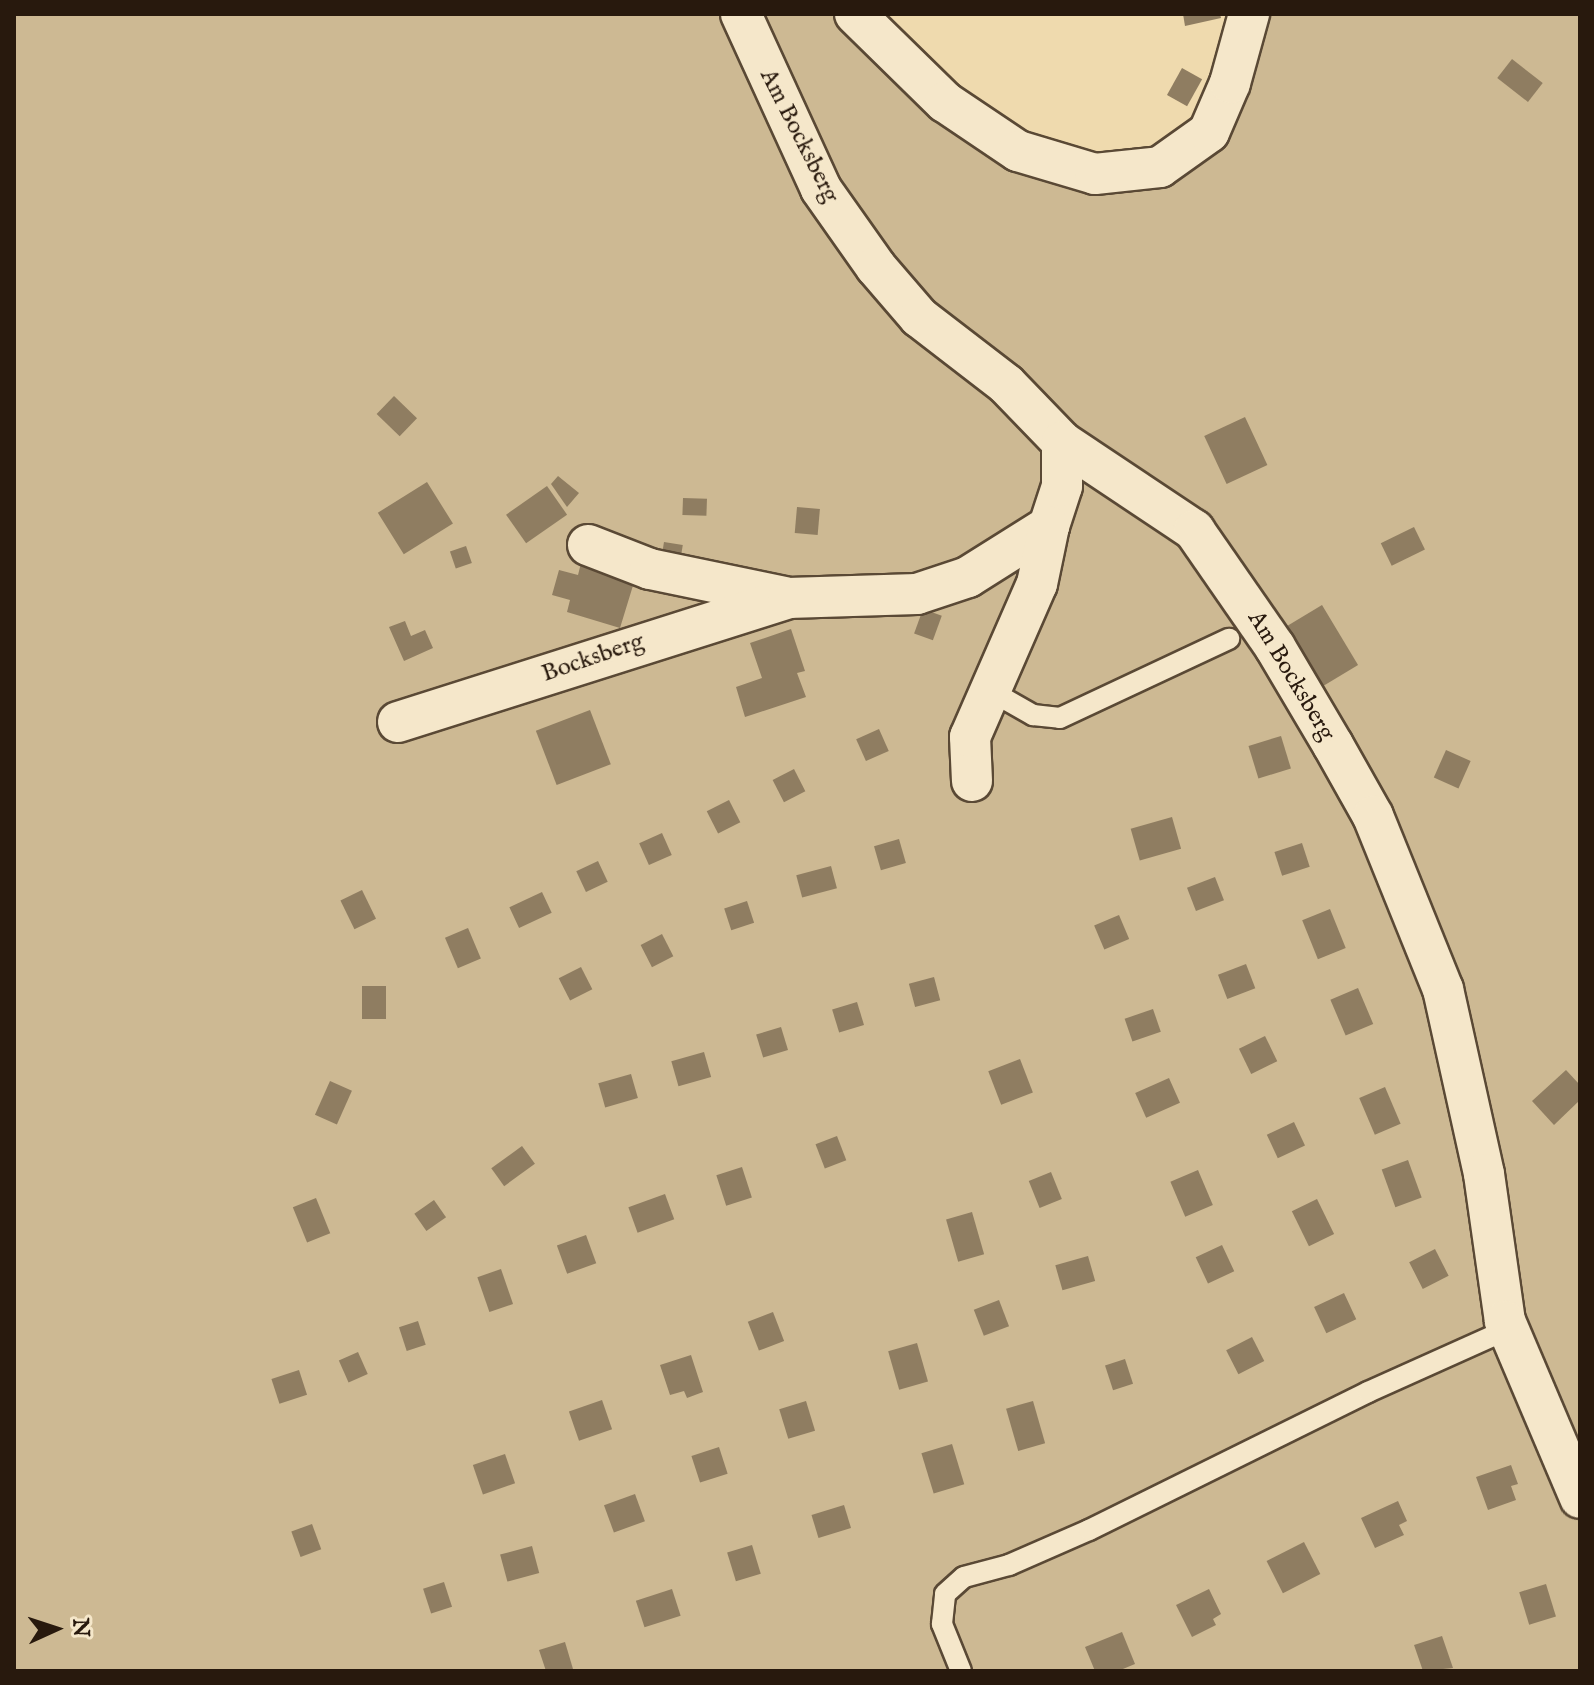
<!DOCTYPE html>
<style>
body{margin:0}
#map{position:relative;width:1594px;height:1685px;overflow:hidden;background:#efdaae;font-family:"IM FELL English",serif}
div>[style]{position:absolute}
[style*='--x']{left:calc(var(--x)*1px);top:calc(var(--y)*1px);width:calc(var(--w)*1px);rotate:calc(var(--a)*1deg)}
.green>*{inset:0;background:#cdb993}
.building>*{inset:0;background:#8f7d61;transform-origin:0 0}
.roads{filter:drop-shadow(2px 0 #5a4935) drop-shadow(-2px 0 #5a4935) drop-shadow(0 2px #5a4935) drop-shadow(0 -2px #5a4935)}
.service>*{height:20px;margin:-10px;padding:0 10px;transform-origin:10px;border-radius:10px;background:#f5e7ca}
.minor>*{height:40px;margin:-20px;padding:0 20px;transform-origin:20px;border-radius:20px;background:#f5e7ca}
span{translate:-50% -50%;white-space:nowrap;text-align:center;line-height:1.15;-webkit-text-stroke:6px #f5e7ca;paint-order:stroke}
.street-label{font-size:24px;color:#28190d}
.frame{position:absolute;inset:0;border:16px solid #28190d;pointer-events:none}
.north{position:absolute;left:16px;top:1589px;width:80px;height:80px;-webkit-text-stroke:6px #f5e7ca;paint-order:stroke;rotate:87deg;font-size:22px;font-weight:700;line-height:32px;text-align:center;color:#28190d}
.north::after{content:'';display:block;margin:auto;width:28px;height:36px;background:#28190d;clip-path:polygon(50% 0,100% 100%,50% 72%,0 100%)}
</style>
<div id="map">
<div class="green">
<div style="clip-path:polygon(14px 14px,855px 14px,945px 102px,1095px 174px,1209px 133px,1249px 14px,1580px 14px,1580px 1671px,14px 1671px)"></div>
</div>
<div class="building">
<div style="clip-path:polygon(1183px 14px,1220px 14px,1221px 18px,1185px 26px)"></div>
<div style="left:1512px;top:59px;width:39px;height:24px;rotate:38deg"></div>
<div style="left:1182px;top:68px;width:23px;height:31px;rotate:29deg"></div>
<div style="left:394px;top:396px;width:32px;height:25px;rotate:44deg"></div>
<div style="left:1245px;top:417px;width:53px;height:45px;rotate:65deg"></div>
<div style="clip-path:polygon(558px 476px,579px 493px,567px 507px,551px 484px)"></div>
<div style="left:427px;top:482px;width:49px;height:58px;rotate:58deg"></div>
<div style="left:547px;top:486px;width:35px;height:50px;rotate:55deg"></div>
<div style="left:683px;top:498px;width:24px;height:17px;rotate:2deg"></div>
<div style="left:797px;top:507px;width:23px;height:26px;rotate:5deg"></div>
<div style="left:1414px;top:527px;width:25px;height:37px;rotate:64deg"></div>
<div style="left:664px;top:542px;width:19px;height:12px;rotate:9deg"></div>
<div style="left:466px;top:546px;width:18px;height:17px;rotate:71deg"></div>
<div style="clip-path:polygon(581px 563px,635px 579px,620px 628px,567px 612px,570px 600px,552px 595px,559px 570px,578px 575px)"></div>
<div style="left:1322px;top:605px;width:70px;height:46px;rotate:59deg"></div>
<div style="left:923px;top:609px;width:20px;height:26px;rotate:20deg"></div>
<div style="clip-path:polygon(405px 621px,411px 636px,425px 630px,433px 648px,404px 661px,389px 627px)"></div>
<div style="clip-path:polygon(791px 629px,805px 671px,797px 673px,806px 697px,745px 717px,736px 687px,762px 678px,750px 643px)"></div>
<div style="left:590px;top:710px;width:58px;height:58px;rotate:69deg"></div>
<div style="left:879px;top:729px;width:24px;height:25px;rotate:66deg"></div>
<div style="left:1281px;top:736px;width:34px;height:34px;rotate:73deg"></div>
<div style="left:1446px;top:750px;width:27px;height:30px;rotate:24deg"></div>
<div style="left:794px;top:769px;width:25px;height:24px;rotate:63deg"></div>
<div style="left:729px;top:800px;width:25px;height:25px;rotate:63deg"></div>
<div style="left:1172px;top:817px;width:33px;height:43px;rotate:74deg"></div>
<div style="left:662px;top:833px;width:24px;height:25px;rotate:66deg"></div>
<div style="left:899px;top:839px;width:25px;height:26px;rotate:74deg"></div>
<div style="left:1302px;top:843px;width:25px;height:29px;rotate:72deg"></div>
<div style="left:598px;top:861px;width:23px;height:24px;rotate:65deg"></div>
<div style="left:831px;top:866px;width:23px;height:36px;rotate:75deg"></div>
<div style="left:1215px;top:877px;width:25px;height:30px;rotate:69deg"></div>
<div style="left:362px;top:890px;width:32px;height:24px;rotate:64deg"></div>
<div style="left:542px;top:892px;width:23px;height:36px;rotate:65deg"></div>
<div style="left:747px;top:901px;width:23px;height:24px;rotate:72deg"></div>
<div style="left:1330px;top:909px;width:42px;height:30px;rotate:68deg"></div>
<div style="left:1119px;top:915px;width:26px;height:27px;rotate:67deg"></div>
<div style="left:468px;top:928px;width:33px;height:25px;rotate:67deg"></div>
<div style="left:662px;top:934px;width:25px;height:24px;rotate:63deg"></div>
<div style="left:1246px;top:964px;width:26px;height:30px;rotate:69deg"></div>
<div style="left:581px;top:967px;width:25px;height:25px;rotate:63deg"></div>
<div style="left:934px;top:977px;width:24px;height:26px;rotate:75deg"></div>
<div style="left:362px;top:986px;width:24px;height:33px"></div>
<div style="left:1358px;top:988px;width:39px;height:30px;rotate:67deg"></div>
<div style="left:857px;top:1002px;width:24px;height:26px;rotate:73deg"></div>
<div style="left:1153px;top:1009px;width:24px;height:30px;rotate:71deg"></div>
<div style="left:781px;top:1027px;width:24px;height:26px;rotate:73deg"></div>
<div style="left:1265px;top:1036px;width:28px;height:29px;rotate:64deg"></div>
<div style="left:704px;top:1052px;width:26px;height:34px;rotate:74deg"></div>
<div style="left:1020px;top:1059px;width:36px;height:34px;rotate:69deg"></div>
<div style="clip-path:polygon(1566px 1070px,1580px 1085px,1580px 1100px,1554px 1125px,1532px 1101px)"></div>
<div style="left:631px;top:1074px;width:25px;height:34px;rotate:74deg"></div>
<div style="left:1169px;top:1078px;width:27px;height:37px;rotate:66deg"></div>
<div style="left:330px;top:1081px;width:24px;height:37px;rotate:24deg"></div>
<div style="left:1385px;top:1087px;width:40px;height:28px;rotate:67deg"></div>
<div style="left:1294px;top:1122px;width:26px;height:30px;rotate:65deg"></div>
<div style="left:837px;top:1136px;width:26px;height:23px;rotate:69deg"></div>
<div style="left:522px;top:1146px;width:22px;height:38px;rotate:54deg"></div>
<div style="left:1408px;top:1160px;width:40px;height:28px;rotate:70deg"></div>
<div style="left:742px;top:1167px;width:32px;height:27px;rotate:72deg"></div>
<div style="left:1198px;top:1170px;width:38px;height:30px;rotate:67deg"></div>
<div style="left:1051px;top:1172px;width:29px;height:24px;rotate:68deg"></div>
<div style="left:665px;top:1194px;width:27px;height:39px;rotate:70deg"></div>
<div style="left:316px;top:1198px;width:38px;height:25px;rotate:68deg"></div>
<div style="left:1317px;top:1199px;width:39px;height:28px;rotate:64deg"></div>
<div style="left:434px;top:1200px;width:21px;height:24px;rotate:55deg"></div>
<div style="left:972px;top:1212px;width:44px;height:27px;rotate:74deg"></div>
<div style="left:586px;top:1235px;width:30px;height:31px;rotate:70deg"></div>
<div style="left:1222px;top:1245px;width:29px;height:29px;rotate:65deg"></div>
<div style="left:1435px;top:1249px;width:30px;height:29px;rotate:63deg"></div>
<div style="left:1088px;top:1256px;width:26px;height:34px;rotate:74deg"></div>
<div style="left:501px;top:1269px;width:37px;height:25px;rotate:71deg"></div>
<div style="left:1344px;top:1293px;width:29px;height:33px;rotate:65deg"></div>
<div style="left:999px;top:1300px;width:28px;height:27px;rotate:69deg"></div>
<div style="left:773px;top:1312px;width:31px;height:27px;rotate:69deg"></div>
<div style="left:418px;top:1321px;width:25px;height:20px;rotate:72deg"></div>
<div style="left:1252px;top:1337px;width:27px;height:29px;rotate:63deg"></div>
<div style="left:917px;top:1343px;width:40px;height:30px;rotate:74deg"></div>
<div style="left:358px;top:1352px;width:24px;height:21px;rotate:66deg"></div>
<div style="clip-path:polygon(691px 1355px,703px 1392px,687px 1398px,684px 1391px,670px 1395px,660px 1365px)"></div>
<div style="left:1125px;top:1359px;width:26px;height:21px;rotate:72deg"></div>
<div style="left:299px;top:1370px;width:26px;height:29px;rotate:72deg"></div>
<div style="left:602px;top:1400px;width:31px;height:35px;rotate:71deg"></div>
<div style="left:806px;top:1401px;width:31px;height:28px;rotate:73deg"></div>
<div style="left:1033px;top:1401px;width:44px;height:28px;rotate:74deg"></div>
<div style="left:952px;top:1444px;width:42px;height:32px;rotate:73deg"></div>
<div style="left:719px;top:1447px;width:28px;height:29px;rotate:72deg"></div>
<div style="left:505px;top:1454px;width:31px;height:34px;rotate:71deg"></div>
<div style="clip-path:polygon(1511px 1465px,1518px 1484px,1511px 1486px,1516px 1500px,1488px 1510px,1476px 1477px)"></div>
<div style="left:635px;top:1494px;width:29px;height:33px;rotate:70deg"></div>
<div style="clip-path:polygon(1398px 1501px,1407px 1521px,1399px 1525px,1404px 1535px,1375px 1548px,1361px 1518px)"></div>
<div style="left:844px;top:1505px;width:24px;height:34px;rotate:73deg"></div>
<div style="left:312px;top:1524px;width:27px;height:22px;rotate:70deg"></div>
<div style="left:1304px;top:1542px;width:36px;height:42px;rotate:63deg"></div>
<div style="left:752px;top:1545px;width:30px;height:26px;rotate:73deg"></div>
<div style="left:532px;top:1546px;width:28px;height:33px;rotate:75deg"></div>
<div style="left:444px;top:1582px;width:26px;height:22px;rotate:72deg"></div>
<div style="left:1546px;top:1584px;width:34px;height:28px;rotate:73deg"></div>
<div style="left:672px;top:1589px;width:28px;height:38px;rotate:72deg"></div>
<div style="clip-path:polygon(1209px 1589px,1221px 1614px,1213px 1619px,1216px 1625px,1192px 1637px,1176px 1605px)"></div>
<div style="clip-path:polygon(1122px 1632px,1135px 1664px,1118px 1671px,1095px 1671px,1085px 1647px)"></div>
<div style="clip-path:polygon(1442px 1636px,1453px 1668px,1423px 1671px,1414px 1645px)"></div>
<div style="clip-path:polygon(565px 1642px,573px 1669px,546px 1671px,539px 1650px)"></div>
</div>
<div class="roads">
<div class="service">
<div style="--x:989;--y:690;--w:51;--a:29.6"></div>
<div style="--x:1033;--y:715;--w:27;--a:6"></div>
<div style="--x:1060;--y:718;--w:187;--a:-25.1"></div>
<div style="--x:961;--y:1671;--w:51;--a:-112"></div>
<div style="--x:942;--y:1624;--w:30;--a:-84"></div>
<div style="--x:945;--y:1594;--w:25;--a:-42"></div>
<div style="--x:964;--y:1577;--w:47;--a:-14.9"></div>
<div style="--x:1009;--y:1565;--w:87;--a:-23.6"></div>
<div style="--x:1089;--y:1530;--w:311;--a:-26.3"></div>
<div style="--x:1368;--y:1392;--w:154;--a:-24.2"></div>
</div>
<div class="minor">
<div style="--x:741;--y:14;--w:192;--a:65.4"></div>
<div style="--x:821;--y:189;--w:95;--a:54.8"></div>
<div style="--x:876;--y:267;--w:66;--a:49.3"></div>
<div style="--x:919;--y:317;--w:110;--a:37.6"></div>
<div style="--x:1006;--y:384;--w:81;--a:46"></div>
<div style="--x:1062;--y:442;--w:159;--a:33.7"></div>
<div style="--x:1194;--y:530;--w:142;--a:55.3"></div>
<div style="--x:1275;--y:647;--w:114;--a:59.4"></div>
<div style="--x:1333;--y:745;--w:81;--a:60.6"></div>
<div style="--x:1373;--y:816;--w:187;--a:68"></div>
<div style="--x:1443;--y:989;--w:189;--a:77.5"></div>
<div style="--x:1484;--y:1174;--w:148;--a:81.9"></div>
<div style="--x:1505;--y:1321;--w:192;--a:67"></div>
<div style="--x:855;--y:14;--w:126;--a:44.4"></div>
<div style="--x:945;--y:102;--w:88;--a:33.9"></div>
<div style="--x:1018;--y:151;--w:80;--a:16.6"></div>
<div style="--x:1095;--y:174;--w:65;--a:-6.1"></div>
<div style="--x:1160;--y:167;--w:60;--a:-35.5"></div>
<div style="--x:1209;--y:132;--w:53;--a:-66.8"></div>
<div style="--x:1230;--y:83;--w:72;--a:-74.6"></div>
<div style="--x:588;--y:545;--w:66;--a:21.2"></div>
<div style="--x:650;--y:569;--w:138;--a:11.7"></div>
<div style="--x:398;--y:722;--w:409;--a:-17.6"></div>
<div style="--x:788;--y:598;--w:129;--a:-1.8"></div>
<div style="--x:917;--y:594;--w:54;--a:-18.4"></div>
<div style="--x:968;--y:577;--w:96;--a:-32.2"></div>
<div style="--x:1049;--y:526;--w:42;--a:-72"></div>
<div style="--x:1062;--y:486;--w:44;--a:-90"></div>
<div style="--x:972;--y:781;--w:44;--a:-92.6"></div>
<div style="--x:970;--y:737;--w:167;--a:-66.4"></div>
<div style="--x:1037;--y:584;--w:59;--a:-78.3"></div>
</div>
</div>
<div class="street-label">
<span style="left:799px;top:136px;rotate:63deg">Am Bocksberg</span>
<span style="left:593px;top:658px;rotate:-19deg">Bocksberg</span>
<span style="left:1291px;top:676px;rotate:59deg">Am Bocksberg</span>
</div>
<div class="frame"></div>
<div class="north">N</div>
</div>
